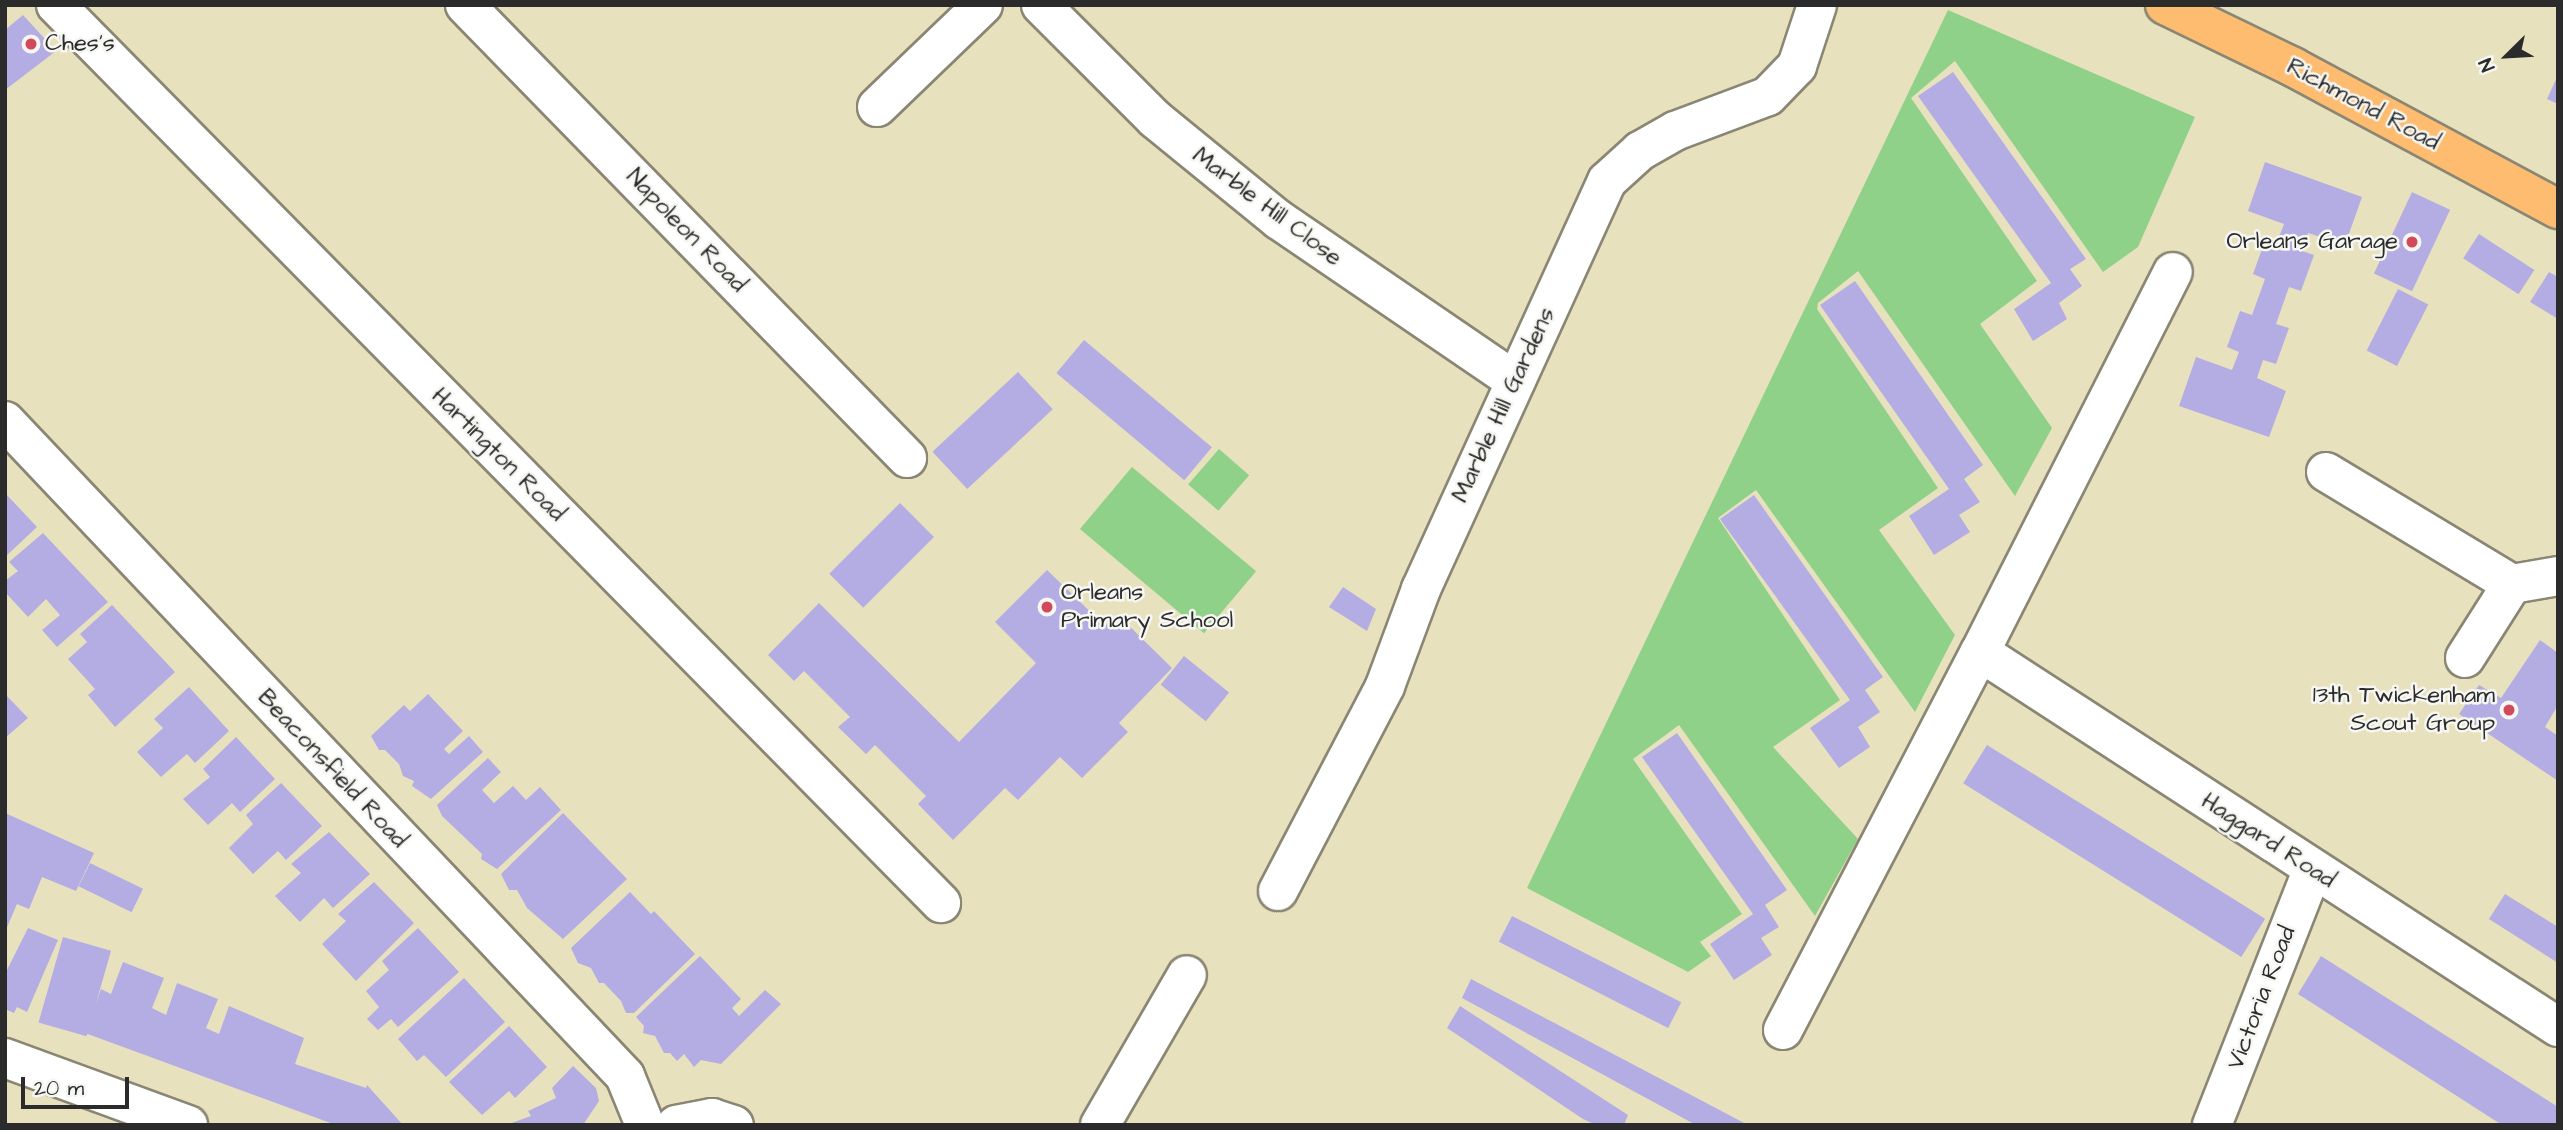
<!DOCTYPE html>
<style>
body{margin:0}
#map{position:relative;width:2563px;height:1130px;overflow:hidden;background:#e8e1be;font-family:"Architects Daughter",sans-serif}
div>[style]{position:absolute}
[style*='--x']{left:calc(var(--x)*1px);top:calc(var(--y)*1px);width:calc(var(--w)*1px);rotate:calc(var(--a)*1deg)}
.green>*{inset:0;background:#8fd189;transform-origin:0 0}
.building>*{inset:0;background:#b4ade3;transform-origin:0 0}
.roads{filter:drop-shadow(2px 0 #8a8674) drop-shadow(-2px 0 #8a8674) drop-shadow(0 2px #8a8674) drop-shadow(0 -2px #8a8674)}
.minor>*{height:38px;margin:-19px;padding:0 19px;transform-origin:19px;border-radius:19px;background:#fff}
.primary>*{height:38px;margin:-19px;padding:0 19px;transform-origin:19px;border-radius:19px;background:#fdbc6f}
.dots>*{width:19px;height:19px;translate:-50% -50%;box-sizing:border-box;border:4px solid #f6f6f2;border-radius:50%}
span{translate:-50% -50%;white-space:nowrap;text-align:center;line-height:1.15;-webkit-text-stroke:5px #f6f6f2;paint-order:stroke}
.poi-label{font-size:24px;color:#2b2b2b}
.left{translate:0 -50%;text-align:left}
.right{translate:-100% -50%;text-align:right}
.street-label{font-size:24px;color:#2b2b2b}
.frame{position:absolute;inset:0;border:7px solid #2b2b2b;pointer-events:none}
.north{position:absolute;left:2472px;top:21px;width:70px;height:70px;-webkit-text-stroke:5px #f6f6f2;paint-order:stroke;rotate:246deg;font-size:19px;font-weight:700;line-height:28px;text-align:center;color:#2b2b2b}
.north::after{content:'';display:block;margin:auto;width:24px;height:32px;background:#2b2b2b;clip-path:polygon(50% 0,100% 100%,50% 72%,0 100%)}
.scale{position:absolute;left:21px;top:1077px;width:108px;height:32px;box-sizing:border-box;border:4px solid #2b2b2b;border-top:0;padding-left:9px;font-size:21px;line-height:24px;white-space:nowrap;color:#2b2b2b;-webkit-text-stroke:5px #f6f6f2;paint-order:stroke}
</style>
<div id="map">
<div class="green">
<div style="clip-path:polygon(1948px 10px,2195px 117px,2138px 247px,2103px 272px,1955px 61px,1911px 98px,2037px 281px,1980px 324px,2052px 428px,2015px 496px,1858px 271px,1818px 303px,1817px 309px,1938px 488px,1879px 530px,1955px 635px,1915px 712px,1756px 490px,1718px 518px,1840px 700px,1773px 747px,1858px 839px,1815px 916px,1679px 725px,1633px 759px,1742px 914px,1700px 942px,1711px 956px,1688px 972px,1527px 888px)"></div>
<div style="left:1219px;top:449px;width:40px;height:47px;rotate:41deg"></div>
<div style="left:1132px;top:467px;width:162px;height:81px;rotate:40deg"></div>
</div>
<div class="building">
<div style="clip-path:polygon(23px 15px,56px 51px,5px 90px,5px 30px)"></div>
<div style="clip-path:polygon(1953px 72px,2086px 259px,2070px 269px,2082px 286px,2059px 303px,2067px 319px,2033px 341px,2014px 309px,2051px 283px,1918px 96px)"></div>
<div style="clip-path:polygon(2558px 75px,2558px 104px,2547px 99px)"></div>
<div style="clip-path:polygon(2265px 162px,2362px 197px,2345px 245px,2308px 233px,2302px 251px,2314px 255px,2301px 291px,2289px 287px,2276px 324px,2289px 328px,2276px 364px,2263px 360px,2257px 378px,2286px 391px,2269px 437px,2179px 406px,2196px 357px,2232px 370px,2239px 352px,2227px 347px,2240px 311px,2252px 315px,2265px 279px,2253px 274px,2266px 238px,2277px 242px,2284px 224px,2248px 211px)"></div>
<div style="left:2412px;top:192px;width:42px;height:90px;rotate:25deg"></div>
<div style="left:2479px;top:234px;width:66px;height:29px;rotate:33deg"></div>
<div style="clip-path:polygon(2549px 272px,2558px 277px,2558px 319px,2530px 302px)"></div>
<div style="clip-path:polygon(1855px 281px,1983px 465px,1964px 479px,1980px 502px,1959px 515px,1970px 532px,1934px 555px,1909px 516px,1949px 489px,1820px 305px)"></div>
<div style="left:2398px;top:289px;width:34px;height:69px;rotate:27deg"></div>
<div style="left:1084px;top:340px;width:167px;height:43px;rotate:40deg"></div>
<div style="left:1018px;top:372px;width:51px;height:117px;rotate:47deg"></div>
<div style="clip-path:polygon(5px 493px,37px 527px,5px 557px)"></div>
<div style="clip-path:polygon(1754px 495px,1883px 677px,1865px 690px,1880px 712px,1858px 727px,1870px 747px,1839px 768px,1810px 728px,1850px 700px,1720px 519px)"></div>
<div style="left:900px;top:503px;width:48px;height:100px;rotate:45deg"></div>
<div style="clip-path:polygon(43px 533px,108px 602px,57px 647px,42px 630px,60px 615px,52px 606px,46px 599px,28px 617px,5px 592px,5px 581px,18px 571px,9px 562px)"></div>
<div style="clip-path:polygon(1047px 570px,1105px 626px,1117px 614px,1172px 668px,1119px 723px,1128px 732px,1082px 778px,1060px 757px,1018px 800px,1005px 788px,953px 840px,918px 804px,926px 796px,875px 745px,866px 754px,838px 727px,850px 717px,804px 671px,794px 681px,768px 655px,819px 603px,959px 742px,1036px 663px,995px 622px)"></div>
<div style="clip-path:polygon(1343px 587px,1376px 609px,1367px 631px,1329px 607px)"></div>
<div style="clip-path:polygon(112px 605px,175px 672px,115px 727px,88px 695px,95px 689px,68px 659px,87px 642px,80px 634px)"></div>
<div style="clip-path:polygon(2540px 640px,2558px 653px,2558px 705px,2545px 727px,2558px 736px,2558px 781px,2459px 714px,2479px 685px,2501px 698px)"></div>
<div style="left:1184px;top:656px;width:58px;height:37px;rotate:39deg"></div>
<div style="clip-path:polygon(189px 687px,229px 731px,195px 763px,187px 754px,161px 777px,137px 752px,163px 728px,154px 719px)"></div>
<div style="clip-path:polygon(5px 694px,28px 718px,5px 738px)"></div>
<div style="clip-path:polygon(428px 694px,463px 731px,444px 749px,449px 754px,469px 736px,483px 752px,431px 799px,412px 786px,414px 781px,403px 776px,399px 764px,385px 750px,379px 750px,371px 736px,404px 705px,410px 711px)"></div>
<div style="clip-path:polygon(1677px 733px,1787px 890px,1765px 905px,1779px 927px,1761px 938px,1772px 955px,1734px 980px,1710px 944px,1753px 914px,1642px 757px)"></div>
<div style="clip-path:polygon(236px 737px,275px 779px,240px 812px,232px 803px,208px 825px,183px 799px,210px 777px,203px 769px)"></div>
<div style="left:1987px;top:745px;width:328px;height:45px;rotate:32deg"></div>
<div style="clip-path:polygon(488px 758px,501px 772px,482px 790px,494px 803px,513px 786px,526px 800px,540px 787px,561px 810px,497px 869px,481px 859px,482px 854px,442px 816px,437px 805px)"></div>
<div style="clip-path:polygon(281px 783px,322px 826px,286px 860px,278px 851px,253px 874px,229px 848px,253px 824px,246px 815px)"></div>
<div style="clip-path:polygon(5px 813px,94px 853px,76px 891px,42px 877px,29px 909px,17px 904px,5px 932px)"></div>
<div style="clip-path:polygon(563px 813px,627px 879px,563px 939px,527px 908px,517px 890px,509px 890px,501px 874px)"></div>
<div style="clip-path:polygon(329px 832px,370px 874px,333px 908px,324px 898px,300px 922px,275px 896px,301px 873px,291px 864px)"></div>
<div style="left:90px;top:863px;width:59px;height:26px;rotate:26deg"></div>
<div style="clip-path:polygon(374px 882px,414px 923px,356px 981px,322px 944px,346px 921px,338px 914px)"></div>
<div style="clip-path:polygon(630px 892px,651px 914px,654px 911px,695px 954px,634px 1013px,626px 1013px,621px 1001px,604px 983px,599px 983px,591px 968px,578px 963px,571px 948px)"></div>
<div style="clip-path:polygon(2505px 894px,2558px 927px,2558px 963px,2489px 919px)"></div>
<div style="left:1512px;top:916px;width:190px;height:29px;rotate:27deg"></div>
<div style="clip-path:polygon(28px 928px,58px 940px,27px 1012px,17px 1007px,14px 1013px,5px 1009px,5px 974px)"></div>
<div style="clip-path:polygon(418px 928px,459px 972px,398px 1027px,391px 1019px,378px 1030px,367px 1019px,379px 1007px,366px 991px,389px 970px,382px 961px)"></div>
<div style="left:63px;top:937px;width:50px;height:89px;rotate:16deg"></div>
<div style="clip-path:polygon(700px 956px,741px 999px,732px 1008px,739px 1016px,765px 990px,781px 1004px,721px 1064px,701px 1060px,694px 1067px,684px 1054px,677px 1061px,670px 1053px,664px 1053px,655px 1036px,643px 1033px,644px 1026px,636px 1017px)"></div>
<div style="clip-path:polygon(2321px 956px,2558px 1107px,2558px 1125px,2502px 1125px,2298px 994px)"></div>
<div style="clip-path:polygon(123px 962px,164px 978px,152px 1008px,166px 1015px,177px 983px,218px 999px,206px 1028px,219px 1034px,229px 1006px,304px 1038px,295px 1064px,366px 1088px,367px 1085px,403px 1125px,336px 1125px,85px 1033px,101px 989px,111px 994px)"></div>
<div style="clip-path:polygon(464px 978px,505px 1022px,446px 1077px,424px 1055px,417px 1061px,398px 1039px)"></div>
<div style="clip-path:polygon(1471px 979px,1748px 1125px,1696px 1125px,1462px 998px)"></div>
<div style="clip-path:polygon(1460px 1006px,1628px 1115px,1624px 1125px,1596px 1125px,1583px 1119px,1447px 1028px)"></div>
<div style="clip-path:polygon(509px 1026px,547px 1067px,515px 1098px,509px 1091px,482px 1115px,449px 1082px)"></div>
<div style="clip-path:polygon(573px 1066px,596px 1088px,599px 1101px,583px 1125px,506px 1125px,531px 1116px,528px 1111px,556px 1098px,552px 1088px)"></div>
</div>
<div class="roads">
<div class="minor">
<div style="--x:56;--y:5;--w:1261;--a:45.42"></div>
<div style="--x:465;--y:5;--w:633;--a:45.7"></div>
<div style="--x:1041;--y:5;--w:161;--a:45"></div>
<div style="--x:1155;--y:119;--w:160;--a:39.2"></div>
<div style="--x:1279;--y:220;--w:286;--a:34.3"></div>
<div style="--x:877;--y:107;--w:147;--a:-43.9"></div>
<div style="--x:5;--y:421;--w:902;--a:46.57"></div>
<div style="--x:625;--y:1076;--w:53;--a:67.8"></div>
<div style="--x:2326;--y:472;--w:217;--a:31.1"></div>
<div style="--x:2512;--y:584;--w:47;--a:-9.9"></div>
<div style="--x:1980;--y:652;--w:426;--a:-63.1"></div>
<div style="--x:2465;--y:658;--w:88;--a:-57.6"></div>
<div style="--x:1278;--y:891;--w:231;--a:-62.4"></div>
<div style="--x:1385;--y:686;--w:103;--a:-69.6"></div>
<div style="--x:1421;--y:589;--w:448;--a:-65.5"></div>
<div style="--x:1607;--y:181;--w:45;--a:-42.3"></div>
<div style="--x:1640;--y:151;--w:40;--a:-29.7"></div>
<div style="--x:1675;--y:131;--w:99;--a:-20.6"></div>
<div style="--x:1768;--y:96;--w:42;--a:-46"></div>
<div style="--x:1797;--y:66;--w:64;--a:-71.8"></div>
<div style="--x:1783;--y:1030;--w:426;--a:-62.5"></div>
<div style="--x:1980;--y:652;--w:689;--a:32.98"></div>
<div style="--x:5;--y:1058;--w:195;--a:20.1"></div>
<div style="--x:676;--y:1125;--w:37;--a:-11"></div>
<div style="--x:712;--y:1118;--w:23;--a:18"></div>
<div style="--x:1100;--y:1125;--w:173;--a:-59.9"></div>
<div style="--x:2212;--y:1125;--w:273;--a:-68.5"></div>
</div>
<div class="primary">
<div style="--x:2165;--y:5;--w:142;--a:25.8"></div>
<div style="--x:2293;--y:67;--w:301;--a:28.2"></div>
</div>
</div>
<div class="dots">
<div style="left:31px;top:44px;background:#d1495b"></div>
<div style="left:2412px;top:242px;background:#d1495b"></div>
<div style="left:1047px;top:607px;background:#d1495b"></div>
<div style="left:2509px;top:710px;background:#d1495b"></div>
</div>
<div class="poi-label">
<span class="left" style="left:45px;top:44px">Ches's</span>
<span class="right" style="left:2398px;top:242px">Orleans Garage</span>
<span class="left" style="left:1061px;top:607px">Orleans<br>Primary School</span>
<span class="right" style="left:2495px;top:710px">13th Twickenham<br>Scout Group</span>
</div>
<div class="street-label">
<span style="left:2363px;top:105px;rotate:28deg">Richmond Road</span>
<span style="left:1267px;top:207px;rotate:37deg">Marble Hill Close</span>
<span style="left:686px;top:231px;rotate:46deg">Napoleon Road</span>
<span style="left:1504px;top:405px;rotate:-65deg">Marble Hill Gardens</span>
<span style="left:498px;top:455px;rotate:45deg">Hartington Road</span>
<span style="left:332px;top:769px;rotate:47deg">Beaconsfield Road</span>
<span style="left:2268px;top:841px;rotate:33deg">Haggard Road</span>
<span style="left:2262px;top:998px;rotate:-69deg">Victoria Road</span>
</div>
<div class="frame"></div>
<div class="north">N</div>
<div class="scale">20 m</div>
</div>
